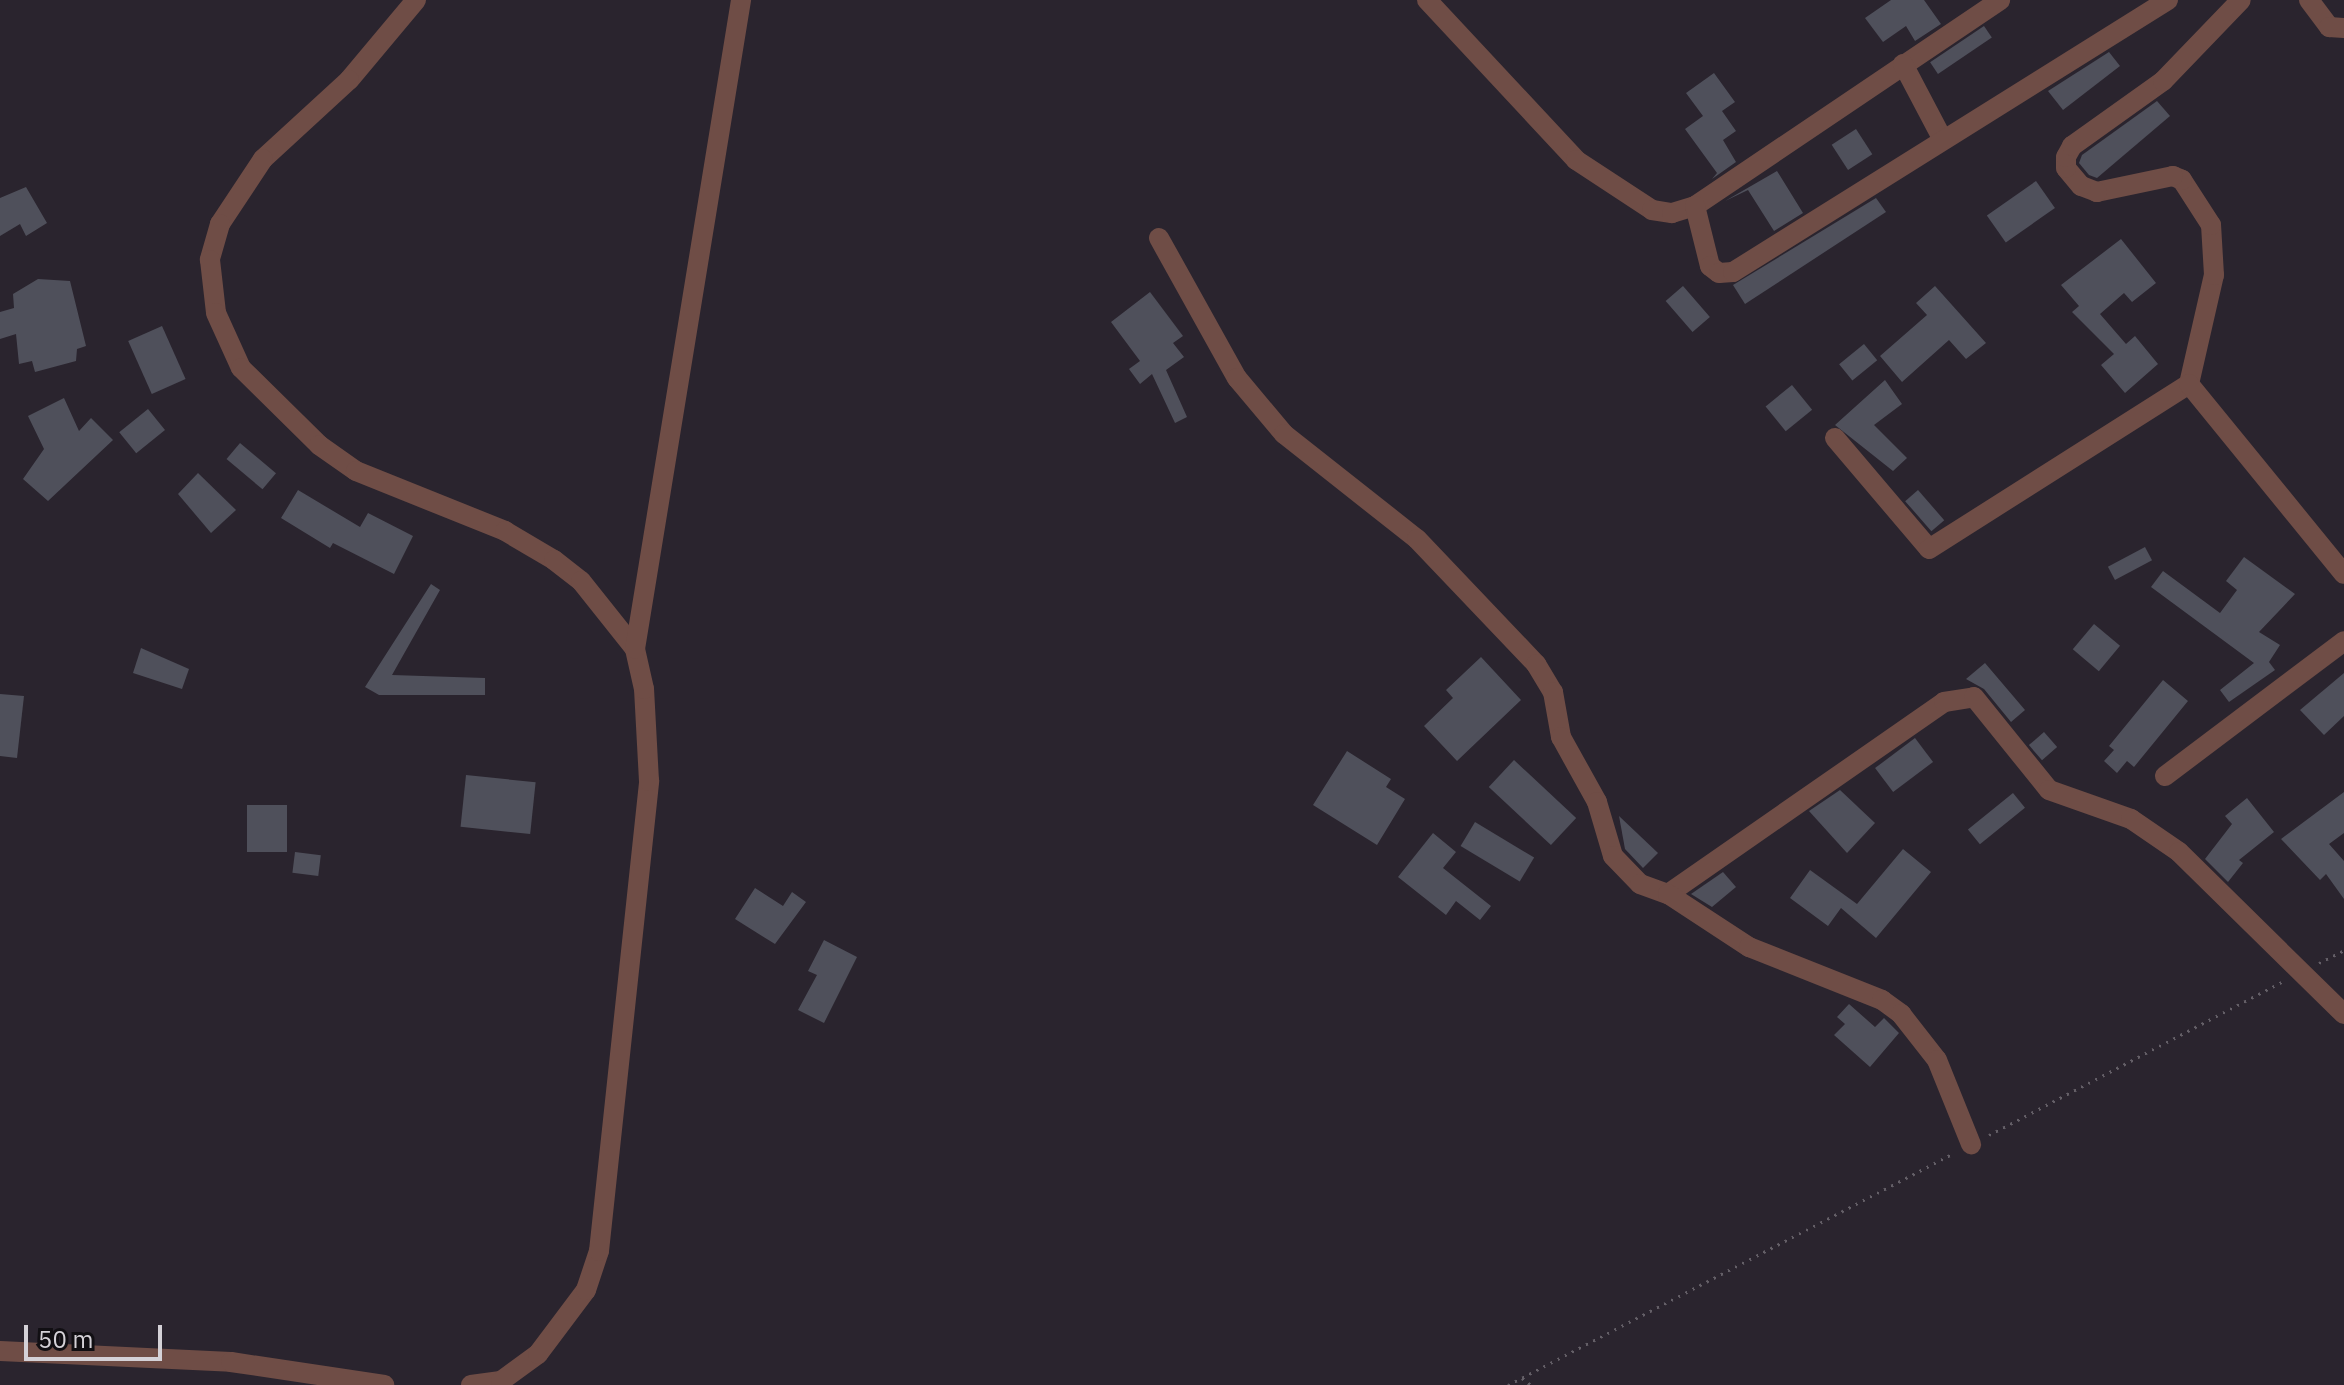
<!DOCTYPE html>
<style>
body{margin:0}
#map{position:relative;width:2344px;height:1385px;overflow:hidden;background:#2a242e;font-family:"IBM Plex Sans",sans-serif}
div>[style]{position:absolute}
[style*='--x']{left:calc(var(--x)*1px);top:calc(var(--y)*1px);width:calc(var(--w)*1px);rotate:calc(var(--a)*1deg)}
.building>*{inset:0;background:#4f505b;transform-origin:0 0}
.path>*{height:3px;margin-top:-1.5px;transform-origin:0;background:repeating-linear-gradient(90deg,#645f67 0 2px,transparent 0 8px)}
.minor>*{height:20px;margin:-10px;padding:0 10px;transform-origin:10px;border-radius:10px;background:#6f4d46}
span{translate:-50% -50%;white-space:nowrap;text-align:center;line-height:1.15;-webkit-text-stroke:8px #110f13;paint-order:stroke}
.scale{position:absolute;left:24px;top:1325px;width:138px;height:36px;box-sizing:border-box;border:4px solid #d4d1d7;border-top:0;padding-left:10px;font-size:24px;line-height:28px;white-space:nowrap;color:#d4d1d7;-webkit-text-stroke:6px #110f13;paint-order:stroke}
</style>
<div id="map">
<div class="building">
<div style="clip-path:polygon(1891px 0,1924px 0,1941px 24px,1915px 41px,1906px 26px,1883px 42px,1865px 18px)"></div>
<div style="left:1984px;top:26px;width:14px;height:65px;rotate:56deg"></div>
<div style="clip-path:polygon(2109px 52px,2120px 66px,2063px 110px,2048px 91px)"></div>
<div style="clip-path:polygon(1714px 73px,1735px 102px,1722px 111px,1736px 131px,1723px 140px,1736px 162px,1712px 179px,1717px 173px,1685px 129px,1703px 116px,1686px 93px)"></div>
<div style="clip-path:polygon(2157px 101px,2170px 116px,2097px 178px,2089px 175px,2079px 163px,2082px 155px)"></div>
<div style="left:1856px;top:129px;width:30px;height:29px;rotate:57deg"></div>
<div style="clip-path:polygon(1777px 171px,1803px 213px,1774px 231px,1748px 190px,1725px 201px)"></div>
<div style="left:2036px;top:181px;width:33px;height:60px;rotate:55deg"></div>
<div style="clip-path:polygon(26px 187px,47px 223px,26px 236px,20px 224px,0 236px,0 198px)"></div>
<div style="clip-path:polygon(1876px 198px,1886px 212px,1745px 304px,1733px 285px)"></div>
<div style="clip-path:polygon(2121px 239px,2156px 283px,2132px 302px,2124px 293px,2100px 314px,2126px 344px,2135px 336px,2158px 364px,2125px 393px,2101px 365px,2114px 354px,2072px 312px,2079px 306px,2061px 285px)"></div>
<div style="clip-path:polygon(38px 279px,70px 281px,86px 346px,77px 349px,76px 361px,35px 372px,32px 361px,19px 364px,16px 334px,0 339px,0 312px,14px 308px,13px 294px)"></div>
<div style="left:1683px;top:286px;width:41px;height:23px;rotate:49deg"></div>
<div style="clip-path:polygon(1935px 286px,1986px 343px,1966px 359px,1949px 340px,1902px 382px,1880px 356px,1927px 315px,1916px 303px)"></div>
<div style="clip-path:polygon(1150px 292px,1183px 336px,1173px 343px,1184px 357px,1166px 370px,1187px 417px,1175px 423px,1152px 374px,1140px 384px,1129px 369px,1140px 361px,1111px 322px)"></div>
<div style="left:162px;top:326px;width:58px;height:37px;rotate:66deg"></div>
<div style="left:1864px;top:344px;width:21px;height:32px;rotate:51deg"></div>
<div style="clip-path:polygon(1885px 380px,1902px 404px,1874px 425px,1907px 458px,1893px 471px,1835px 425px)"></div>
<div style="left:1792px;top:385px;width:32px;height:34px;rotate:51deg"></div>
<div style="clip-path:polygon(64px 398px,79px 431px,91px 418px,113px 440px,48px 501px,23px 479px,44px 449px,28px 416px)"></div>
<div style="left:148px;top:409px;width:27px;height:37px;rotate:51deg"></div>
<div style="left:240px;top:443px;width:47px;height:21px;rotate:40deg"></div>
<div style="clip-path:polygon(198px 473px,236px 510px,211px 533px,178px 494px)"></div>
<div style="clip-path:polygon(298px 490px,360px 527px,368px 513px,413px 536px,394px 574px,333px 543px,330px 548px,281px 518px)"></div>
<div style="left:1918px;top:490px;width:40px;height:17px;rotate:49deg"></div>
<div style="left:2145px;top:547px;width:15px;height:42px;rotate:62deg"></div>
<div style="clip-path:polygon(2244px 557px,2295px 594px,2259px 632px,2280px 645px,2269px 662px,2275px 670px,2229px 702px,2220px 690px,2254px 663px,2151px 587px,2163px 571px,2220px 613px,2237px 590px,2226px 581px)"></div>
<div style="clip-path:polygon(431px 584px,440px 590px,392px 675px,485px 678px,485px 695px,379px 695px,365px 687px)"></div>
<div style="left:2094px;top:624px;width:34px;height:33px;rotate:40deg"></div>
<div style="clip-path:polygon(141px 648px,189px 669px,182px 689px,133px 673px)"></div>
<div style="clip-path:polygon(1481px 657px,1521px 700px,1457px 761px,1424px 726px,1453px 698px,1446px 690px)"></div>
<div style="clip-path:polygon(1985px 663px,2025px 710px,2011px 722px,1984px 689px,1966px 679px)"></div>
<div style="clip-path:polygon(2344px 673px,2344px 716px,2324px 735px,2300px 710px)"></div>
<div style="clip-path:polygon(2163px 680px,2188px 701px,2134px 767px,2127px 761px,2117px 773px,2104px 761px,2114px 750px,2109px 746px)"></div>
<div style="clip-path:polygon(0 694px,24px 696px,17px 758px,0 756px)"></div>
<div style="left:2044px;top:732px;width:20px;height:20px;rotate:49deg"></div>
<div style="left:1915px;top:738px;width:30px;height:50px;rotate:53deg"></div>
<div style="clip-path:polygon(1347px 751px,1391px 779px,1386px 787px,1405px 799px,1377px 845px,1313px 805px)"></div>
<div style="left:1514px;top:760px;width:85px;height:37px;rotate:43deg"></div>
<div style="left:466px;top:775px;width:70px;height:52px;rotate:6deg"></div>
<div style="clip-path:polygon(1840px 790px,1875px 823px,1847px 853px,1809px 811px)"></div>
<div style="clip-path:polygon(2344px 792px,2344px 833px,2329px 844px,2344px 861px,2344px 899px,2326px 874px,2320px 880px,2281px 839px)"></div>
<div style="left:2013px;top:793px;width:19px;height:58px;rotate:51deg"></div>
<div style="clip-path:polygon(2247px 798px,2274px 832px,2239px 860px,2243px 863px,2228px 882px,2205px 859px,2232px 824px,2225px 816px)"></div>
<div style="left:247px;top:805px;width:40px;height:47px"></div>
<div style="clip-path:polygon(1619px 816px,1658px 853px,1643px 868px,1625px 849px)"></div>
<div style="left:1475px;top:822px;width:69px;height:28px;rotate:31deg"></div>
<div style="clip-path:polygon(1433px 833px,1456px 852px,1443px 868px,1491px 906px,1480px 920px,1456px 901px,1446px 915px,1398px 877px)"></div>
<div style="clip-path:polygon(1903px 849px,1931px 872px,1876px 938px,1841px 908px,1828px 926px,1790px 898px,1810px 870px,1857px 904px)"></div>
<div style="left:295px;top:852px;width:26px;height:21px;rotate:7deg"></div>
<div style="clip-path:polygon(1723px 872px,1736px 887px,1712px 907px,1691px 894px)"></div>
<div style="clip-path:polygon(755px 888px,783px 906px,792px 892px,806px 902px,775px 944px,735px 919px)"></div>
<div style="clip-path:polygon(824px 940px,857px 957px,824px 1023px,798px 1010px,817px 975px,808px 971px)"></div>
<div style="clip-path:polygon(1849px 1004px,1875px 1027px,1884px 1018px,1899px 1033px,1870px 1067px,1834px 1035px,1845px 1024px,1837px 1017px)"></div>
</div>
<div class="path">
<div style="--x:2319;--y:963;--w:28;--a:-27"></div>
<div style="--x:1989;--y:1135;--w:333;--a:-27.6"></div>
<div style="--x:1522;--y:1378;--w:11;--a:38"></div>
<div style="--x:1508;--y:1385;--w:503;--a:-27.48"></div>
</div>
<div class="minor">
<div style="--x:416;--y:0;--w:104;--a:129.9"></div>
<div style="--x:349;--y:80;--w:117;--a:137.4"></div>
<div style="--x:263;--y:159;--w:78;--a:123.5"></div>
<div style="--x:220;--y:224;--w:37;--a:106"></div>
<div style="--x:210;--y:260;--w:53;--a:83.5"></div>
<div style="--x:216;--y:313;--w:60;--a:65.6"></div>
<div style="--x:241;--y:368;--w:110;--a:44.6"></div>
<div style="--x:319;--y:445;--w:45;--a:35.1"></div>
<div style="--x:356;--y:471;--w:161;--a:21.9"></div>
<div style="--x:505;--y:531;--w:57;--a:30.6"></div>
<div style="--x:554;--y:560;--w:34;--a:38"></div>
<div style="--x:581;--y:581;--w:87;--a:51.5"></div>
<div style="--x:1427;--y:0;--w:219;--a:47"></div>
<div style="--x:1576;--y:160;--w:91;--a:33.3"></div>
<div style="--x:1652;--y:210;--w:20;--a:9"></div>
<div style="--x:1672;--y:213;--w:24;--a:-17"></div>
<div style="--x:1695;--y:206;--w:368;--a:-34"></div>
<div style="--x:2309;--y:0;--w:34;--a:53"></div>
<div style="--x:2329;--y:27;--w:15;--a:4"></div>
<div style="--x:1903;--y:64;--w:84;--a:62.2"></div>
<div style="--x:1695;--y:206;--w:62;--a:76"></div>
<div style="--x:1710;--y:266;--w:11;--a:38"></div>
<div style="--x:1719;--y:273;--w:14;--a:-4"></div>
<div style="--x:1733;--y:272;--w:513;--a:-32.02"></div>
<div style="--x:1159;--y:238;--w:160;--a:60.9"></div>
<div style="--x:1237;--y:378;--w:73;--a:50"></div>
<div style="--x:1284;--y:434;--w:169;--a:38.3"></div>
<div style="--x:1417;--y:539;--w:173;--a:46.4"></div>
<div style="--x:1536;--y:664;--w:33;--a:59"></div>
<div style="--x:1553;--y:692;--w:46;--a:79.9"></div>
<div style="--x:1561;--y:737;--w:74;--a:61"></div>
<div style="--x:1597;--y:802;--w:56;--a:73.5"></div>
<div style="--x:1613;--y:856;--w:39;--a:46"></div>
<div style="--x:1640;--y:884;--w:30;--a:20"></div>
<div style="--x:1668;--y:894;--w:336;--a:-34.8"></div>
<div style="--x:1944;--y:702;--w:30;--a:-9"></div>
<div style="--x:1974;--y:697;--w:119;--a:51.1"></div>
<div style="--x:2049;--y:790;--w:87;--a:19.5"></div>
<div style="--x:2131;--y:819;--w:58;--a:34.5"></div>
<div style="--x:2179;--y:852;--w:231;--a:44.5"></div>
<div style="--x:2189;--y:384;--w:112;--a:-77.1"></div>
<div style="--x:2214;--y:275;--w:50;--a:-93.4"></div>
<div style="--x:2211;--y:225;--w:54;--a:-122.8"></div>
<div style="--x:2182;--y:180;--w:10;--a:-156"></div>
<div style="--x:2173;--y:176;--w:78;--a:168.1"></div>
<div style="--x:2097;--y:192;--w:17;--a:-159"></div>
<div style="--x:2081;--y:186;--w:23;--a:-130"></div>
<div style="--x:2066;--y:168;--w:11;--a:-90"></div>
<div style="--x:2066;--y:157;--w:13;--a:-61"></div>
<div style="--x:2072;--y:146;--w:112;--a:-35.5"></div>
<div style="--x:2163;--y:81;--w:112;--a:-46.1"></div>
<div style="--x:1835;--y:438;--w:145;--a:49.7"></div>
<div style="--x:1929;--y:549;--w:308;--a:-32.4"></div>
<div style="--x:2189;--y:384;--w:245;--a:50.8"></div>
<div style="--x:2165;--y:776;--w:224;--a:-37"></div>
<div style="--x:1668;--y:894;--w:97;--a:33.2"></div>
<div style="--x:1749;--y:947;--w:143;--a:21.7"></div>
<div style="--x:1882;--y:1000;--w:24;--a:36"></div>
<div style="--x:1901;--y:1014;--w:58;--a:52"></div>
<div style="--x:1937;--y:1060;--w:91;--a:68"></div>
<div style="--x:0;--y:1351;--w:231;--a:2.7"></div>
<div style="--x:231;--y:1362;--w:155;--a:8.5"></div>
<div style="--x:471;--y:1385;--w:30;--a:-8"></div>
<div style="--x:501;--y:1381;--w:46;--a:-36.1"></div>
<div style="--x:538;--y:1354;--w:80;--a:-53.1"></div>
<div style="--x:586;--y:1290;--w:41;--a:-71.6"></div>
<div style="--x:599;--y:1251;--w:473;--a:-83.9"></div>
<div style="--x:649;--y:781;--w:92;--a:-93.1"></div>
<div style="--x:644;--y:689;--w:41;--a:-102.7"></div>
<div style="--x:635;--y:649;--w:658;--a:-80.72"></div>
</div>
<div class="scale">50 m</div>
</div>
